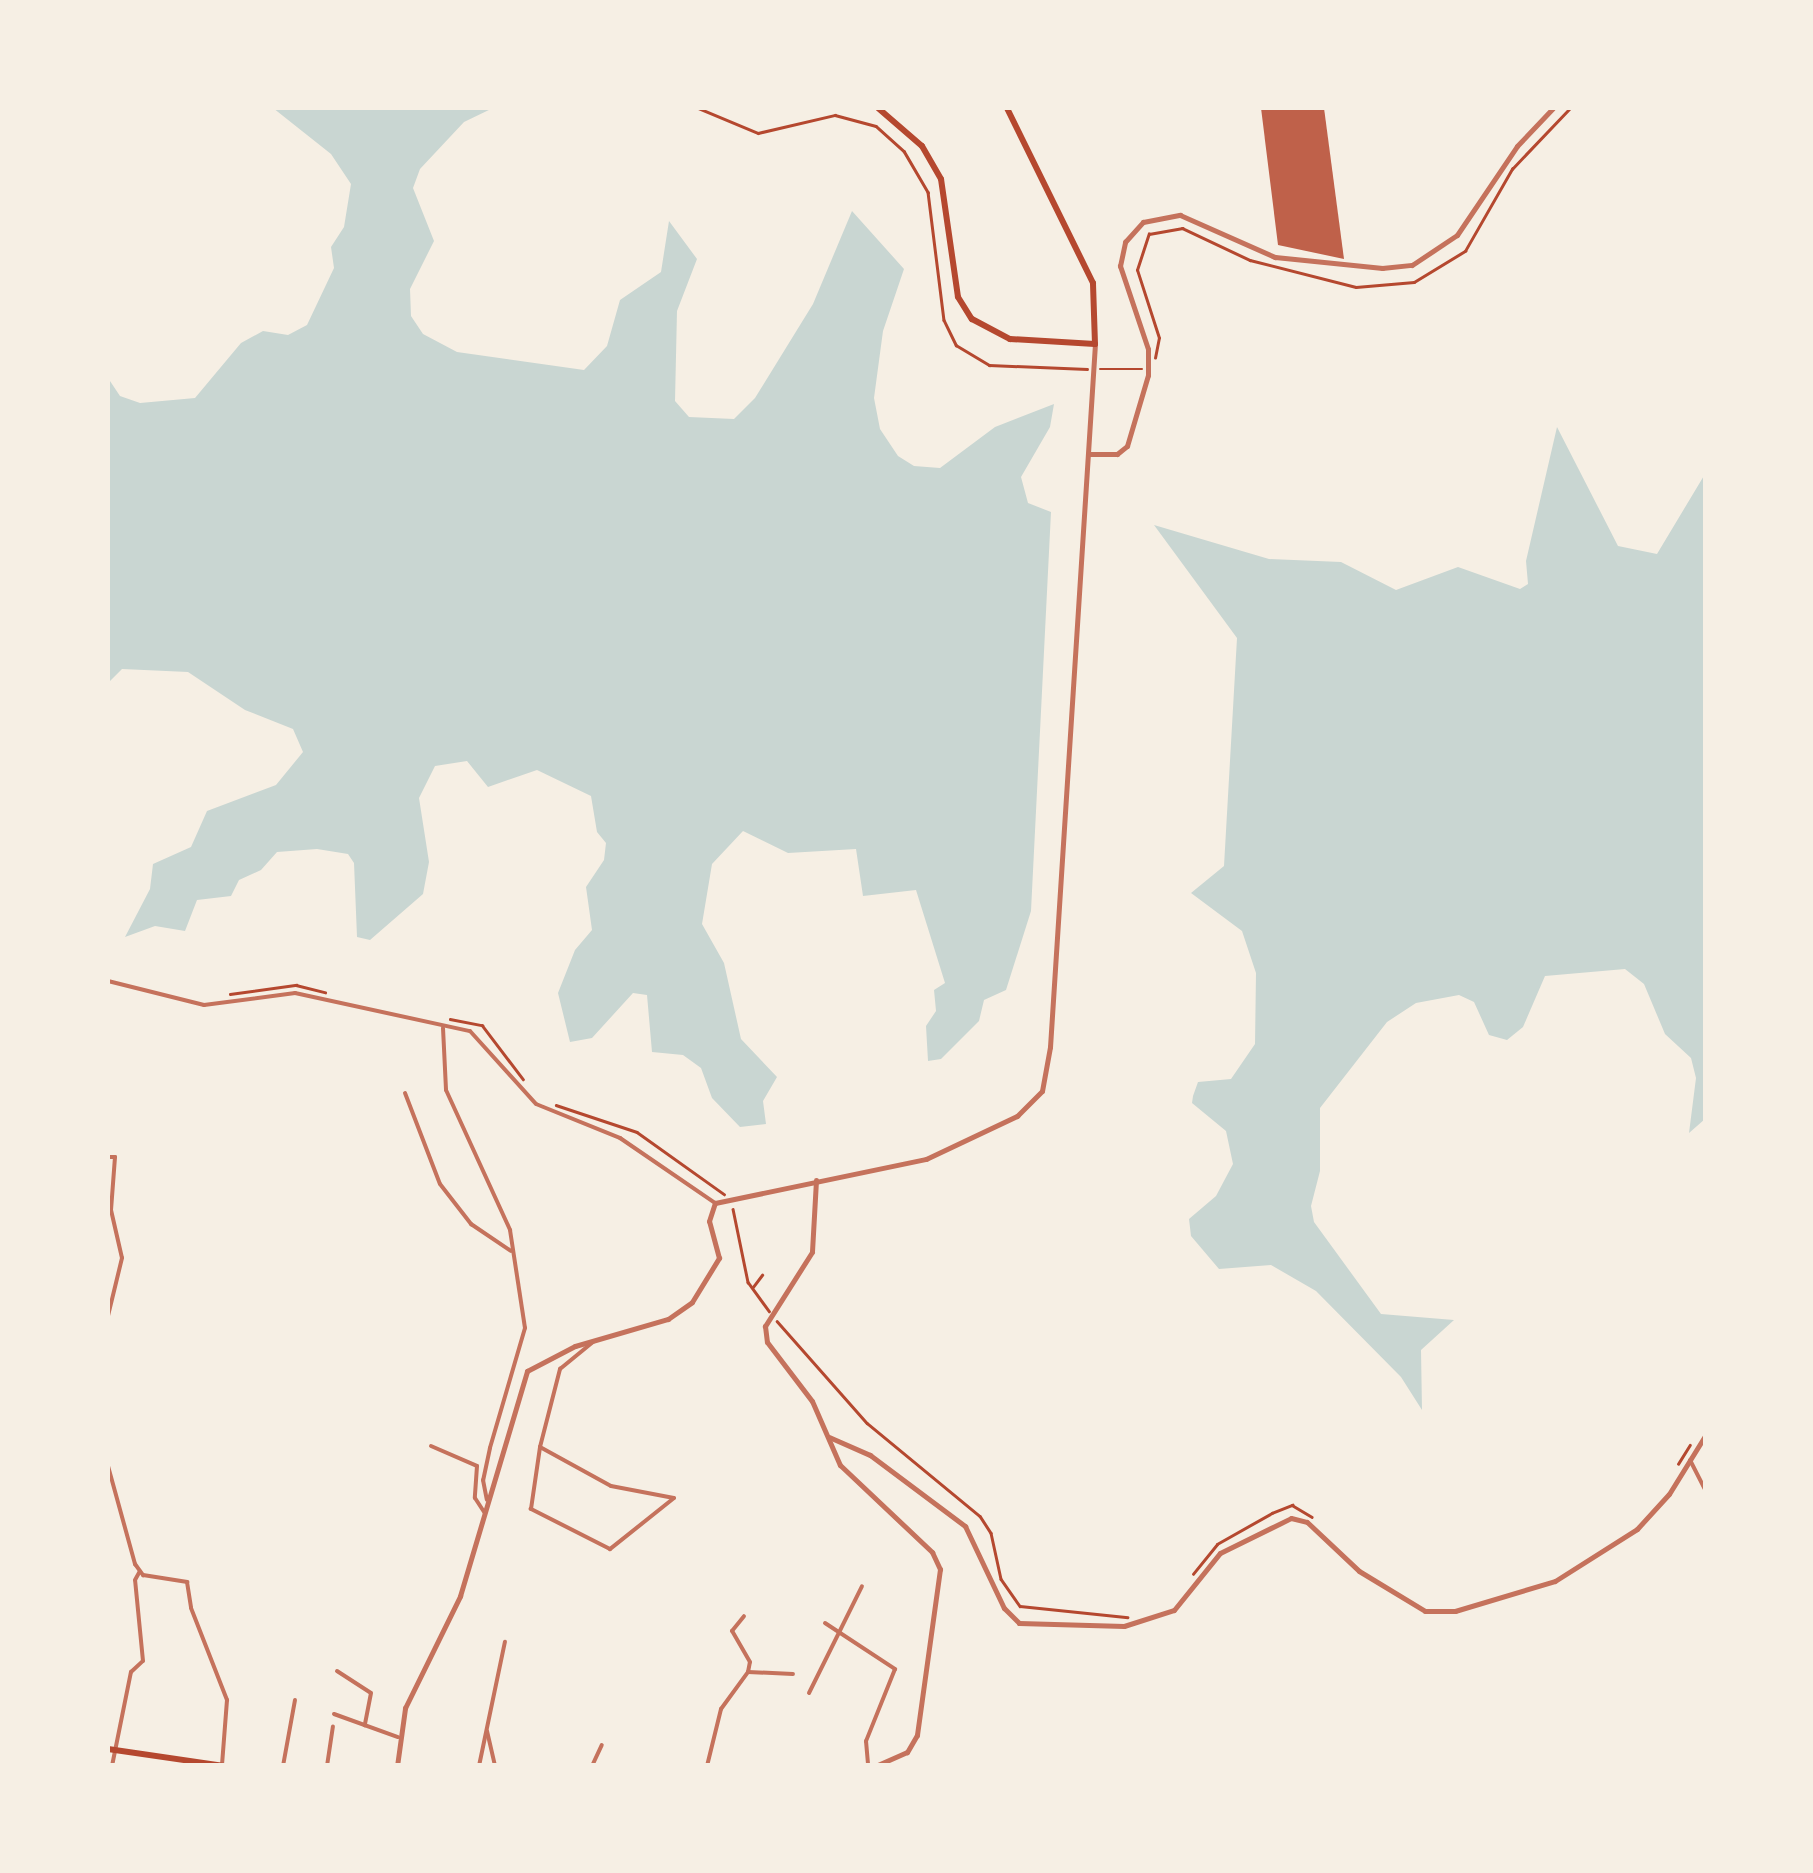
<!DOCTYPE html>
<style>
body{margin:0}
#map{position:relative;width:1813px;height:1873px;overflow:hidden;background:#f6efe4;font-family:Rubik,sans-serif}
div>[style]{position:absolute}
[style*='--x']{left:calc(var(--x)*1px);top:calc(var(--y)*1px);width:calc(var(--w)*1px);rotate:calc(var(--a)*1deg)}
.water>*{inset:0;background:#c9d6d2}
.building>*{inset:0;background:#bf614a}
.path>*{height:2.5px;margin:-1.25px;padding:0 1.25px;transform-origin:1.25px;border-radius:1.25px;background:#b5482f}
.minor>*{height:4px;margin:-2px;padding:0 2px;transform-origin:2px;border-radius:2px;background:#c5725c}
.tertiary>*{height:5px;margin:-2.5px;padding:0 2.5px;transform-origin:2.5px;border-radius:2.5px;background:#c5725c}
.primary>*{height:6px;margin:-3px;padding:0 3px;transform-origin:3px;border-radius:3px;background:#b5482f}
span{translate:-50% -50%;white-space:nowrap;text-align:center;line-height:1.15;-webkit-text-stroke:10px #f6efe4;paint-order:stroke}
.frame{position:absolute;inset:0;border:110px solid #f6efe4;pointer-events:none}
</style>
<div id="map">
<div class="water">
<div style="clip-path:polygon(273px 108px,493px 108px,464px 122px,420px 169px,413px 188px,434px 241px,410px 289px,411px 316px,423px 334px,457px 352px,584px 370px,607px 346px,620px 300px,661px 272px,669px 221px,697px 259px,677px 311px,675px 401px,689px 417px,734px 419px,755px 398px,813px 304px,852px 211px,904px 269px,883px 331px,874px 398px,880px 429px,898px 456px,914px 466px,940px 468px,995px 427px,1054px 404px,1050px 427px,1021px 477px,1028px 503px,1051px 512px,1031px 911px,1006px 990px,984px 1000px,979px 1021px,941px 1059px,928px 1061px,926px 1026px,936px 1011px,934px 990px,945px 983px,916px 890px,863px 896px,856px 849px,788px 853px,743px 831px,712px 864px,702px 924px,724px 963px,741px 1039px,777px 1077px,763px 1101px,766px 1124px,740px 1127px,712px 1098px,701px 1068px,683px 1055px,652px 1052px,647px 995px,633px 993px,592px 1038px,570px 1042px,558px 993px,575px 950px,592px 930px,586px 887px,604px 860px,606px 843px,597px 832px,591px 796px,537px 770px,488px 787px,467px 761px,435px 766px,419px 798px,429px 862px,423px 894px,370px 940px,357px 937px,354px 863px,348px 854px,317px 849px,277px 852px,261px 870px,239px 880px,231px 896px,197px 900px,185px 931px,155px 926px,125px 937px,150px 889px,153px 864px,191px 847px,207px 811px,276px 785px,303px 752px,293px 729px,245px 710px,188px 672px,122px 669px,108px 683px,108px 378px,120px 396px,140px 403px,195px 398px,241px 343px,263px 331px,288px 335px,307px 325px,334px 268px,331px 247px,344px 227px,351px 184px,331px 154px)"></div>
<div style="clip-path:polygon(1557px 427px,1618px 546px,1657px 554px,1705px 474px,1705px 1119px,1689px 1133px,1696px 1078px,1691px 1058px,1665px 1034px,1644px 984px,1625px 969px,1545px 976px,1523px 1027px,1507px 1040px,1489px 1035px,1474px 1002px,1459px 995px,1416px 1003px,1387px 1022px,1320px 1108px,1320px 1171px,1311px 1206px,1314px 1222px,1381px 1314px,1454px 1320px,1421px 1350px,1422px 1410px,1401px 1377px,1316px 1291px,1271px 1265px,1219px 1269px,1191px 1236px,1189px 1219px,1216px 1196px,1233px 1164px,1226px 1131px,1192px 1103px,1193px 1096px,1198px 1082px,1231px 1079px,1255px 1044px,1256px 973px,1242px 931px,1191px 893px,1224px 866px,1237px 638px,1154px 525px,1269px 559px,1341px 562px,1396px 590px,1458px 567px,1520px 589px,1528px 584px,1526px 561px)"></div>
</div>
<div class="building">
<div style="clip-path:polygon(1261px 108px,1324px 108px,1344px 259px,1278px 245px)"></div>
</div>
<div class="path">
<div style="--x:698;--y:108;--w:65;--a:22.6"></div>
<div style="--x:758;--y:133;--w:79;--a:-13.2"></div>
<div style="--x:835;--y:115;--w:42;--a:15"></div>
<div style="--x:876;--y:126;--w:38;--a:42"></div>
<div style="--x:904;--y:151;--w:48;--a:59.7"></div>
<div style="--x:928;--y:192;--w:129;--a:82.9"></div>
<div style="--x:944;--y:320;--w:28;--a:64"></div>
<div style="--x:956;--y:345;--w:39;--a:31"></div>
<div style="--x:989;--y:365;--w:98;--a:2.3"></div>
<div style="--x:1155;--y:358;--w:20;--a:-79"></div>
<div style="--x:1159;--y:338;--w:71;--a:-107.9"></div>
<div style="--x:1137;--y:270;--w:38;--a:-72"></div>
<div style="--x:1149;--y:234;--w:34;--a:-10"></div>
<div style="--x:1182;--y:228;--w:75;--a:25.2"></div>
<div style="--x:1250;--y:260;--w:109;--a:14.3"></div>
<div style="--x:1356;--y:287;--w:58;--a:-4.9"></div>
<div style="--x:1414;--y:282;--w:60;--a:-31.3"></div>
<div style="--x:1465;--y:251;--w:95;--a:-60.2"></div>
<div style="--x:1512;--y:169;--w:84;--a:-46.4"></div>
<div style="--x:1100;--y:369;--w:42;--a:0"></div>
<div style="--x:230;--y:994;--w:67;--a:-7.8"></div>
<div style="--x:296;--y:985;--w:30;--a:14"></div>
<div style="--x:450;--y:1019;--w:33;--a:11"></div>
<div style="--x:482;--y:1025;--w:68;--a:52.8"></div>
<div style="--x:556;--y:1105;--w:85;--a:18.4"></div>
<div style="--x:637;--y:1132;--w:107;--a:35.5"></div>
<div style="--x:733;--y:1209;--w:75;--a:78.4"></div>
<div style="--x:748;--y:1282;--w:36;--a:54"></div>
<div style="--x:753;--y:1287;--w:15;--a:-53"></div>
<div style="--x:777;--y:1321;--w:136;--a:48.6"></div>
<div style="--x:867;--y:1423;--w:146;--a:39.5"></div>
<div style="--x:980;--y:1516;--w:20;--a:57"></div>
<div style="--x:991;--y:1533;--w:47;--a:77.7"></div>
<div style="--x:1001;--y:1579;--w:33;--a:55"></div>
<div style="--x:1020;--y:1606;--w:108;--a:5.9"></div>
<div style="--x:1678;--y:1464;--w:22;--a:-58"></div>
<div style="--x:1193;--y:1574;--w:38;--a:-51"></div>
<div style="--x:1217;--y:1544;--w:63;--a:-29.4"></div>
<div style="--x:1272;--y:1513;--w:22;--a:-22"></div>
<div style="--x:1292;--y:1505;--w:23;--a:31"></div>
</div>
<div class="minor">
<div style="--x:108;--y:981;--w:99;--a:14"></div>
<div style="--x:204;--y:1005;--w:92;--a:-7.5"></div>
<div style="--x:295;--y:993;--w:179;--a:12.3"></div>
<div style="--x:470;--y:1031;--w:98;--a:47.9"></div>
<div style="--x:536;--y:1104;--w:91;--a:22"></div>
<div style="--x:620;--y:1138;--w:115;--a:34.4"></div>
<div style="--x:443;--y:1028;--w:62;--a:87.2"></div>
<div style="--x:446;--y:1090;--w:154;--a:65.4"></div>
<div style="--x:510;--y:1230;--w:99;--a:81.3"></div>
<div style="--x:525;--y:1328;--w:125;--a:106.3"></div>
<div style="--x:490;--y:1448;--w:33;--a:102"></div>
<div style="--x:483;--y:1480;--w:20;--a:79"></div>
<div style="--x:405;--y:1093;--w:97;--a:69"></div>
<div style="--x:440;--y:1184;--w:51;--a:52.2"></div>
<div style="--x:471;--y:1224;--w:48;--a:34"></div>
<div style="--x:108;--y:1157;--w:7;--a:0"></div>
<div style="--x:115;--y:1157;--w:53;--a:94.3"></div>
<div style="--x:111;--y:1210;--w:49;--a:77.1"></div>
<div style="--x:122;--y:1258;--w:60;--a:103.6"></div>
<div style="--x:431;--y:1446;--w:50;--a:23.5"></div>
<div style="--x:477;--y:1466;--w:32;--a:94"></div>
<div style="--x:475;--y:1498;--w:17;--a:57"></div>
<div style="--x:540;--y:1447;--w:81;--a:28.8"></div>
<div style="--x:611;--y:1486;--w:64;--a:10.8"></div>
<div style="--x:674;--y:1498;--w:82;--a:141.4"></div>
<div style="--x:610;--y:1549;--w:89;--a:-153.1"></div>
<div style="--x:531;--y:1509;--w:63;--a:-81.7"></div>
<div style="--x:540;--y:1447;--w:81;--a:-75.6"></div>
<div style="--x:560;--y:1369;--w:43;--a:-39.3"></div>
<div style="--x:1690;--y:1460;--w:36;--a:63"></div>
<div style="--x:108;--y:1466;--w:102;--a:74.6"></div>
<div style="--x:135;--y:1564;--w:14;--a:54"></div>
<div style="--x:143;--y:1575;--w:45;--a:9"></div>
<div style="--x:187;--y:1582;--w:26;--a:81"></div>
<div style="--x:191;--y:1608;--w:99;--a:68.6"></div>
<div style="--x:227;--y:1700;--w:65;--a:94.4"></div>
<div style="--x:825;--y:1623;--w:84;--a:33.3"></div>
<div style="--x:895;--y:1669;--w:78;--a:111.9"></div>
<div style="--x:866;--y:1741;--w:25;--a:85"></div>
<div style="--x:337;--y:1671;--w:40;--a:32.9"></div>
<div style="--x:371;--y:1693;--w:33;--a:101"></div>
<div style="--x:748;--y:1672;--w:45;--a:2.5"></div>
<div style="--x:809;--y:1693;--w:119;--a:-63.6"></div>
<div style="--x:334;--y:1714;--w:68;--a:19.8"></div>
<div style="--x:487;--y:1731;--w:36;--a:77"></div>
<div style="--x:112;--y:1766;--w:96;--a:-78.6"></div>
<div style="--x:131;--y:1672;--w:16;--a:-43"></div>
<div style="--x:143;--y:1661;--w:81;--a:-95.6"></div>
<div style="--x:135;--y:1580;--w:10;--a:-61"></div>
<div style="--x:283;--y:1766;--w:67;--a:-79.7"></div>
<div style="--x:327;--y:1766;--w:40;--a:-81.5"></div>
<div style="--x:479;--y:1766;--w:127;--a:-78.2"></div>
<div style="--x:592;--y:1766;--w:23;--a:-65"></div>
<div style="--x:707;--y:1766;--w:59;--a:-76.2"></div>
<div style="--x:721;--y:1709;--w:46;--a:-53.9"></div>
<div style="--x:748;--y:1672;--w:10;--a:-79"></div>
<div style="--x:750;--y:1662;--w:36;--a:-120"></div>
<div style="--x:732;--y:1631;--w:19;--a:-51"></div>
<div style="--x:1313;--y:1766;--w:1;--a:-90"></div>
</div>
<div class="tertiary">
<div style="--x:1090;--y:454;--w:27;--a:0"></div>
<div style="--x:1117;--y:454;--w:13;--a:-39"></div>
<div style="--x:1127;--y:446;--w:74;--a:-73.5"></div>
<div style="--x:1148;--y:375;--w:26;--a:-90"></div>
<div style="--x:1148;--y:349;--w:88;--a:-108.6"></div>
<div style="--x:1120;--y:266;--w:25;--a:-78"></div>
<div style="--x:1125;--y:242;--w:27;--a:-48"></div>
<div style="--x:1143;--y:222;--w:38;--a:-11"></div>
<div style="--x:1180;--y:215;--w:104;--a:23.9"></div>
<div style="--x:1275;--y:257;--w:108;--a:5.9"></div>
<div style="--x:1382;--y:268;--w:30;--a:-6"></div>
<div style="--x:1412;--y:265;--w:54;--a:-33.7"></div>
<div style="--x:1457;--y:235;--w:107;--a:-56"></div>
<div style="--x:1517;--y:146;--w:52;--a:-46.5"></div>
<div style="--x:816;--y:1180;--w:72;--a:93.2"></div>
<div style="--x:812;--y:1252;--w:88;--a:122.4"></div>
<div style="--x:765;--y:1326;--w:16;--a:83"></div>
<div style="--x:767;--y:1342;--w:74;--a:52.7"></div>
<div style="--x:812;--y:1401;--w:70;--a:66.4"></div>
<div style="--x:840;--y:1465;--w:127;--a:43.4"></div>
<div style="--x:932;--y:1552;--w:19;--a:65"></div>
<div style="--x:940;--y:1569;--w:168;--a:97.9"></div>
<div style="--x:917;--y:1735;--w:20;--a:120"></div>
<div style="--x:907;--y:1752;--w:34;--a:156"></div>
<div style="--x:829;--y:1437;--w:45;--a:23.7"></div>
<div style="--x:870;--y:1455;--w:119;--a:36.8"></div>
<div style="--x:965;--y:1526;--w:91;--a:64.6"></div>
<div style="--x:1004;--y:1608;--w:21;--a:45"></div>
<div style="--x:1019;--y:1623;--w:105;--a:1.6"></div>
<div style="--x:1124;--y:1626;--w:52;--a:-17.7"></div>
<div style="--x:1174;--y:1610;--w:73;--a:-51.1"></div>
<div style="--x:1220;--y:1553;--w:79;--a:-26.2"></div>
<div style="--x:1291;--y:1518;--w:16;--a:14"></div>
<div style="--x:1307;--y:1522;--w:71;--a:43.3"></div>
<div style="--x:1359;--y:1571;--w:77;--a:31.2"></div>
<div style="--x:1425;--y:1611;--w:30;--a:0"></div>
<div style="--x:1455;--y:1611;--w:104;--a:-16.7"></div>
<div style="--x:1555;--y:1581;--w:97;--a:-32.4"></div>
<div style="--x:1637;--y:1529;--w:47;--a:-47.6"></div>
<div style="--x:1669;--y:1494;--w:70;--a:-58.3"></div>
<div style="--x:397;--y:1766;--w:59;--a:-82.1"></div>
<div style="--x:405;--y:1708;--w:125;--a:-63.8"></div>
<div style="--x:460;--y:1596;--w:235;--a:-73.4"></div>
<div style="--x:527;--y:1371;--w:54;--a:-27.5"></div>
<div style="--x:575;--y:1346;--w:97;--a:-16.2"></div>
<div style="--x:668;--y:1319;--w:29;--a:-35"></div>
<div style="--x:692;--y:1302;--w:52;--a:-58.5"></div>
<div style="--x:719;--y:1258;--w:38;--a:-105"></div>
<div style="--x:709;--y:1221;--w:19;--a:-72"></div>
<div style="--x:715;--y:1203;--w:216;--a:-11.8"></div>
<div style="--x:926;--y:1159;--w:101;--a:-25.3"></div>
<div style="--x:1017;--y:1116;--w:35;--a:-45"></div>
<div style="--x:1042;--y:1091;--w:45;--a:-79.7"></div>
<div style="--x:1050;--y:1047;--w:704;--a:-86.34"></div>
</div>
<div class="primary">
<div style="--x:878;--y:108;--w:58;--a:40.8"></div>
<div style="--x:922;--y:146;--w:38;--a:60"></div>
<div style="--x:941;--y:179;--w:119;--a:81.8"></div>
<div style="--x:958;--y:297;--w:26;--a:58"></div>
<div style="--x:972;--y:319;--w:43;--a:27.8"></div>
<div style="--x:1010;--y:339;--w:85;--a:3.4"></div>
<div style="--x:1095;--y:344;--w:61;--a:-91.9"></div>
<div style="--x:1093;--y:283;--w:195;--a:-116.2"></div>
<div style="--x:108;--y:1749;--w:117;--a:8.3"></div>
</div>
<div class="frame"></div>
</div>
